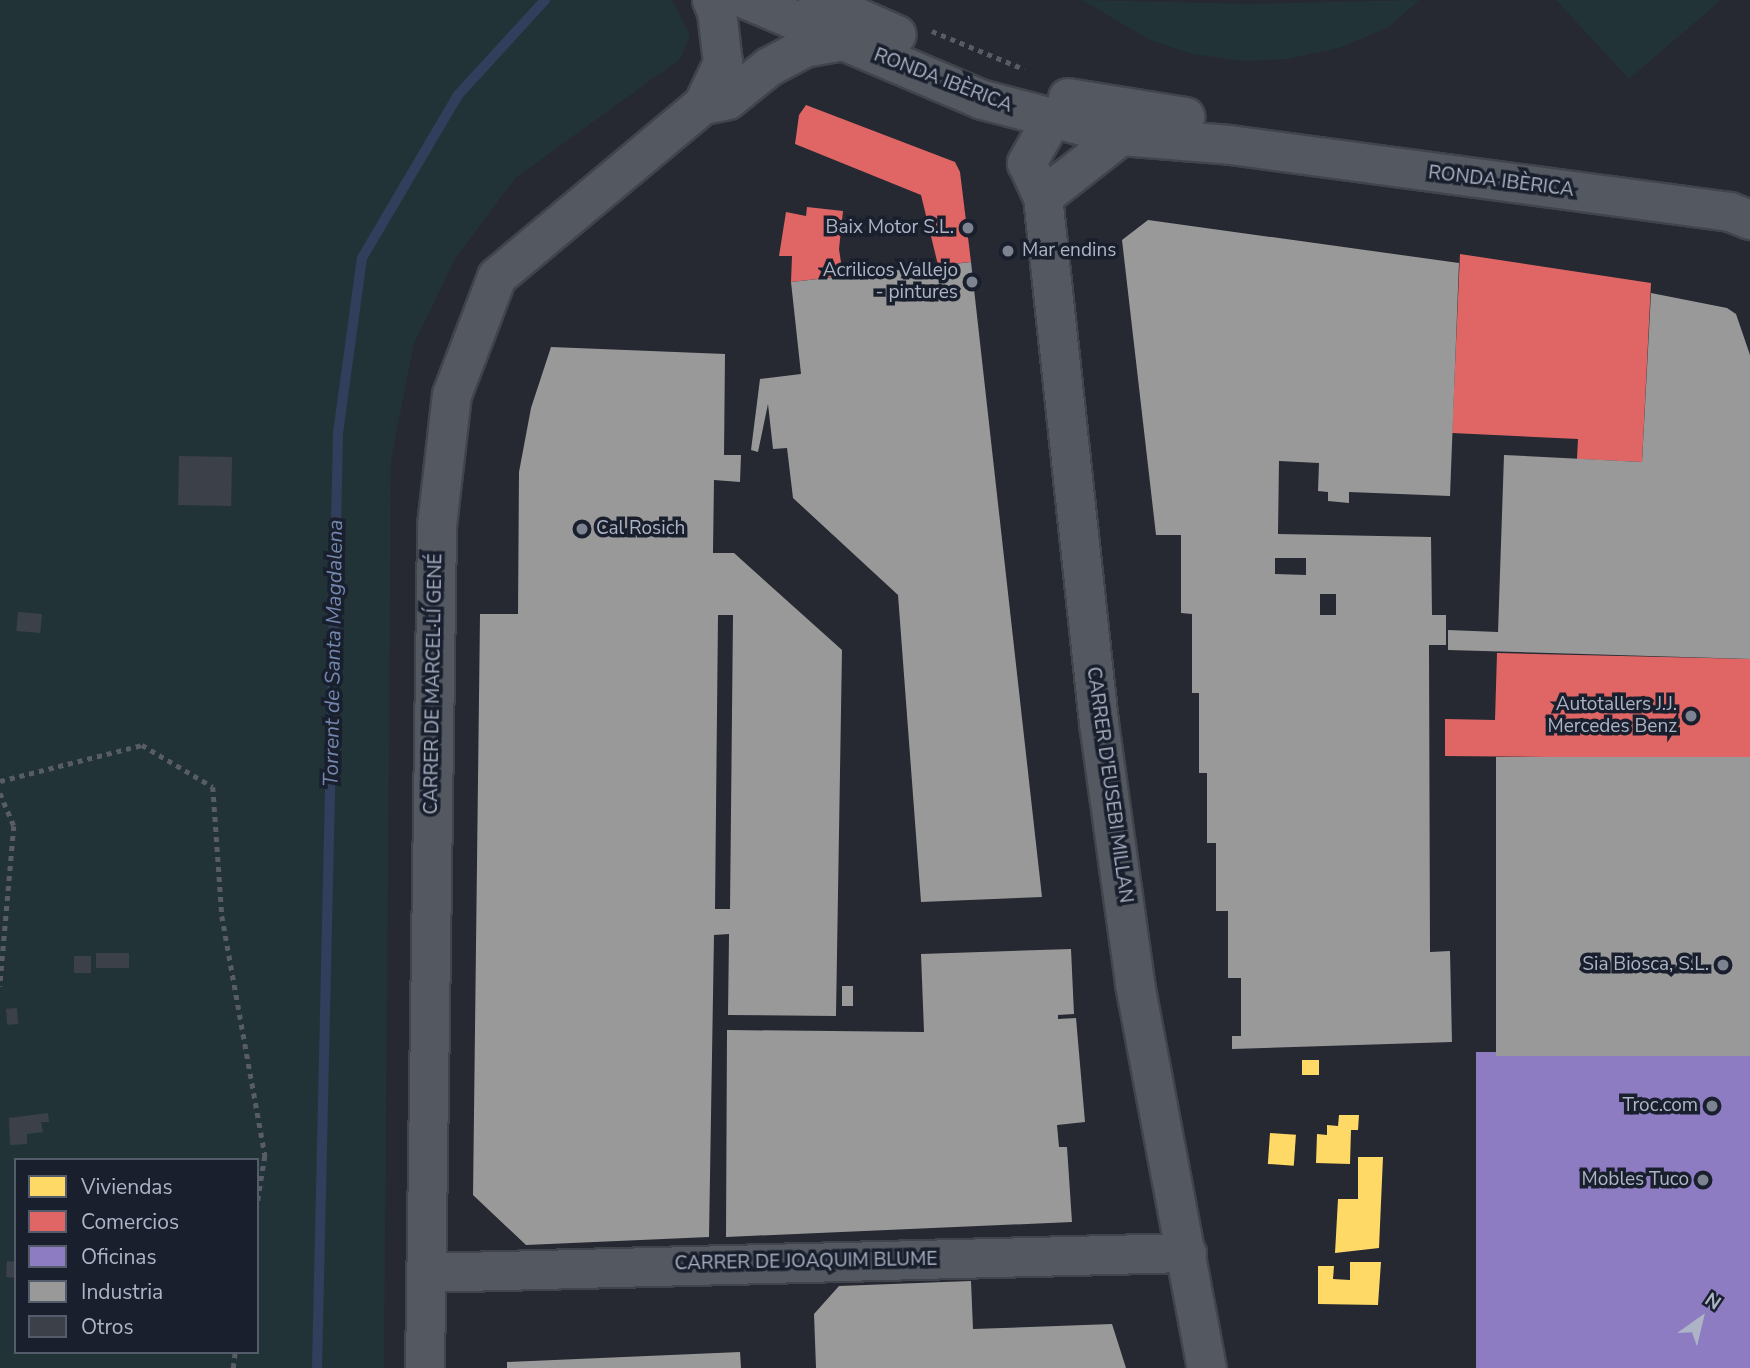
<!DOCTYPE html>
<meta charset="utf-8">
<style>
body{margin:0}
#map{position:relative;width:1750px;height:1368px;overflow:hidden;background:#262932;font-family:"Nunito Sans",sans-serif}
div>[style]{position:absolute}
[style*='--x']{left:calc(var(--x)*1px);top:calc(var(--y)*1px);width:calc(var(--w)*1px);rotate:calc(var(--a)*1deg)}
.green>*{inset:0;background:#223338}
.homes>*{inset:0;background:#ffd966;transform-origin:0 0}
.shops>*{inset:0;background:#e06666}
.offices>*{inset:0;background:#8e7cc3;transform-origin:0 0}
.industry>*{inset:0;background:#999;transform-origin:0 0}
.stream>*{height:10px;margin:-5px;padding:0 5px;transform-origin:5px;border-radius:5px;background:#313f5c}
.building>*{inset:0;background:#3c4049;transform-origin:0 0}
.path>*{height:4.5px;margin-top:-2.25px;transform-origin:0;background:repeating-linear-gradient(90deg,#585c64 0 5px,transparent 0 10px)}
.roads{filter:drop-shadow(2px 0 #42444b) drop-shadow(-2px 0 #42444b) drop-shadow(0 2px #42444b) drop-shadow(0 -2px #42444b)}
.minor>*{height:38px;margin:-19px;padding:0 19px;transform-origin:19px;border-radius:19px;background:#545860}
.dots>*{width:19px;height:19px;translate:-50% -50%;box-sizing:border-box;border:4px solid #191f2d;border-radius:50%}
span{translate:-50% -50%;white-space:nowrap;text-align:center;line-height:1.15;-webkit-text-stroke:7px #191f2d;paint-order:stroke}
.street-label{font-size:19px;color:#adb4c5}
.poi-label{font-size:19px;color:#adb4c5}
.right{translate:-100% -50%;text-align:right}
.left{translate:0 -50%;text-align:left}
.water-label{font-size:21px;color:#7487ae;font-style:italic}
.legend{position:absolute;left:14px;top:1158px;width:245px;height:196px;box-sizing:border-box;background:#191f2d;border:2px solid #545b6a;margin:0;padding:9px 12px;list-style:none;font-size:21px;color:#adb4c5}
.legend li{display:flex;align-items:center;gap:14px;height:35px}
.legend b{width:35px;border:2px solid #545b6a}
.north{position:absolute;left:1666px;top:1284px;width:70px;height:70px;-webkit-text-stroke:5px #191f2d;paint-order:stroke;rotate:34deg;font-size:19px;font-weight:700;line-height:28px;text-align:center;color:#adb4c5}
.north::after{content:'';display:block;margin:auto;width:24px;height:32px;background:#adb4c5;clip-path:polygon(50% 0,100% 100%,50% 72%,0 100%)}
</style>
<div id="map">
<div class="green">
<div style="clip-path:polygon(evenodd,0 0,672px 0,690px 35px,680px 59px,515px 178px,456px 257px,414px 343px,391px 460px,384px 1368px,0 1368px,0 0,16px 1160px,257px 1160px,257px 1352px,16px 1352px,16px 1160px)"></div>
<div style="clip-path:polygon(1082px 0,1250px 4px,1419px 0,1389px 27px,1342px 47px,1288px 59px,1244px 61px,1192px 54px,1150px 40px)"></div>
<div style="clip-path:polygon(1556px 0,1721px 0,1629px 79px)"></div>
</div>
<div class="homes">
<div style="left:1302px;top:1060px;width:17px;height:15px"></div>
<div style="clip-path:polygon(1339px 1115px,1359px 1115px,1358px 1130px,1351px 1130px,1350px 1164px,1316px 1163px,1317px 1134px,1327px 1135px,1327px 1125px,1338px 1126px)"></div>
<div style="left:1270px;top:1133px;width:26px;height:31px;rotate:4deg"></div>
<div style="clip-path:polygon(1358px 1157px,1383px 1157px,1379px 1248px,1335px 1253px,1338px 1199px,1358px 1199px)"></div>
<div style="clip-path:polygon(1350px 1262px,1381px 1262px,1378px 1305px,1318px 1304px,1318px 1266px,1334px 1266px,1333px 1279px,1350px 1280px)"></div>
</div>
<div class="shops">
<div style="clip-path:polygon(806px 105px,955px 162px,960px 172px,971px 262px,938px 265px,921px 195px,795px 144px,799px 115px)"></div>
<div style="clip-path:polygon(807px 207px,843px 211px,839px 249px,843px 276px,791px 282px,792px 256px,779px 256px,786px 212px,806px 216px)"></div>
<div style="clip-path:polygon(1460px 254px,1651px 283px,1642px 462px,1577px 459px,1578px 439px,1452px 433px)"></div>
<div style="clip-path:polygon(1497px 653px,1750px 659px,1750px 759px,1445px 756px,1445px 719px,1495px 720px)"></div>
</div>
<div class="offices">
<div style="left:1750px;top:1052px;width:316px;height:274px;rotate:90deg"></div>
</div>
<div class="industry">
<div style="clip-path:polygon(evenodd,1148px 220px,1459px 263px,1450px 496px,1349px 492px,1349px 503px,1328px 501px,1328px 492px,1318px 491px,1319px 463px,1279px 461px,1278px 534px,1431px 537px,1432px 615px,1446px 615px,1446px 645px,1429px 645px,1430px 952px,1450px 951px,1452px 1042px,1232px 1049px,1232px 1036px,1241px 1036px,1241px 978px,1228px 978px,1228px 911px,1216px 911px,1216px 843px,1207px 843px,1207px 773px,1199px 773px,1199px 693px,1192px 693px,1192px 614px,1181px 613px,1181px 535px,1156px 535px,1122px 240px,1148px 220px,1275px 558px,1306px 558px,1306px 575px,1275px 574px,1275px 558px,1148px 220px,1320px 594px,1336px 594px,1336px 615px,1320px 615px,1320px 594px)"></div>
<div style="clip-path:polygon(971px 262px,1042px 897px,921px 902px,898px 595px,793px 498px,787px 448px,773px 449px,768px 404px,758px 452px,751px 450px,760px 379px,801px 374px,791px 282px)"></div>
<div style="clip-path:polygon(1651px 293px,1727px 308px,1736px 314px,1750px 355px,1750px 659px,1448px 650px,1448px 630px,1498px 632px,1504px 455px,1642px 462px)"></div>
<div style="clip-path:polygon(evenodd,551px 347px,725px 354px,724px 455px,741px 455px,740px 482px,714px 480px,713px 553px,734px 553px,842px 650px,836px 1016px,728px 1015px,729px 934px,714px 935px,709px 1237px,526px 1245px,473px 1195px,480px 614px,518px 614px,519px 472px,531px 408px,551px 347px,718px 615px,733px 615px,730px 909px,715px 909px,718px 615px)"></div>
<div style="left:1496px;top:757px;width:254px;height:299px"></div>
<div style="clip-path:polygon(1071px 949px,1074px 1014px,1058px 1015px,1058px 1019px,1076px 1018px,1085px 1122px,1057px 1125px,1059px 1147px,1067px 1147px,1072px 1222px,726px 1237px,727px 1030px,924px 1032px,921px 954px)"></div>
<div style="left:842px;top:986px;width:11px;height:20px"></div>
<div style="clip-path:polygon(971px 1281px,973px 1329px,1112px 1324px,1126px 1368px,816px 1368px,814px 1314px,839px 1286px)"></div>
<div style="clip-path:polygon(740px 1352px,741px 1368px,507px 1368px,507px 1362px)"></div>
</div>
<div class="stream">
<div style="--x:317;--y:1368;--w:935;--a:-88.71"></div>
<div style="--x:338;--y:433;--w:177;--a:-82.2"></div>
<div style="--x:362;--y:258;--w:189;--a:-59.5"></div>
<div style="--x:458;--y:95;--w:129;--a:-47.5"></div>
</div>
<div class="building">
<div style="left:179px;top:456px;width:53px;height:49px;rotate:1deg"></div>
<div style="left:18px;top:612px;width:24px;height:19px;rotate:5deg"></div>
<div style="left:129px;top:953px;width:15px;height:33px;rotate:90deg"></div>
<div style="left:74px;top:956px;width:17px;height:17px"></div>
<div style="left:17px;top:1008px;width:16px;height:11px;rotate:86deg"></div>
<div style="clip-path:polygon(48px 1113px,49px 1122px,41px 1122px,43px 1132px,27px 1134px,27px 1144px,10px 1145px,9px 1118px)"></div>
<div style="clip-path:polygon(7px 1261px,16px 1262px,16px 1278px,6px 1277px)"></div>
</div>
<div class="path">
<div style="--x:932;--y:31;--w:100;--a:22.4"></div>
<div style="--x:0;--y:781;--w:146;--a:-14.2"></div>
<div style="--x:142;--y:745;--w:82;--a:30.6"></div>
<div style="--x:213;--y:787;--w:129;--a:86"></div>
<div style="--x:222;--y:916;--w:244;--a:79.8"></div>
<div style="--x:265;--y:1156;--w:51;--a:99.1"></div>
<div style="--x:0;--y:793;--w:36;--a:67"></div>
<div style="--x:14;--y:826;--w:161;--a:95"></div>
<div style="--x:233;--y:1368;--w:16;--a:-83"></div>
</div>
<div class="roads">
<div class="minor">
<div style="--x:747;--y:0;--w:256;--a:23"></div>
<div style="--x:983;--y:100;--w:143;--a:14.6"></div>
<div style="--x:1121;--y:136;--w:109;--a:4.7"></div>
<div style="--x:1230;--y:145;--w:504;--a:7.63"></div>
<div style="--x:1730;--y:212;--w:22;--a:22"></div>
<div style="--x:818;--y:0;--w:86;--a:23.9"></div>
<div style="--x:1068;--y:98;--w:119;--a:9.2"></div>
<div style="--x:1077;--y:100;--w:31;--a:143"></div>
<div style="--x:1052;--y:119;--w:51;--a:119.6"></div>
<div style="--x:1027;--y:163;--w:38;--a:65"></div>
<div style="--x:1043;--y:197;--w:529;--a:83.92"></div>
<div style="--x:1099;--y:723;--w:263;--a:82.1"></div>
<div style="--x:1135;--y:984;--w:391;--a:79.4"></div>
<div style="--x:703;--y:105;--w:25;--a:-11"></div>
<div style="--x:728;--y:100;--w:53;--a:-38.8"></div>
<div style="--x:769;--y:67;--w:40;--a:-28"></div>
<div style="--x:804;--y:48;--w:40;--a:-10"></div>
<div style="--x:1043;--y:197;--w:99;--a:-38"></div>
<div style="--x:426;--y:1273;--w:761;--a:-1.51"></div>
<div style="--x:425;--y:1368;--w:842;--a:-89.18"></div>
<div style="--x:437;--y:526;--w:132;--a:-83.5"></div>
<div style="--x:452;--y:395;--w:126;--a:-69.1"></div>
<div style="--x:497;--y:277;--w:268;--a:-39.9"></div>
<div style="--x:703;--y:105;--w:47;--a:-64.5"></div>
<div style="--x:723;--y:63;--w:51;--a:-96.7"></div>
<div style="--x:717;--y:12;--w:13;--a:-113"></div>
</div>
</div>
<div class="dots">
<div style="left:968px;top:228px;background:#7e8392"></div>
<div style="left:1008px;top:251px;background:#7e8392"></div>
<div style="left:972px;top:282px;background:#7e8392"></div>
<div style="left:582px;top:529px;background:#7e8392"></div>
<div style="left:1691px;top:716px;background:#7e8392"></div>
<div style="left:1723px;top:965px;background:#7e8392"></div>
<div style="left:1712px;top:1106px;background:#7e8392"></div>
<div style="left:1703px;top:1180px;background:#7e8392"></div>
</div>
<div class="street-label">
<span style="left:943px;top:81px;rotate:21deg">RONDA IBÈRICA</span>
<span style="left:1501px;top:182px;rotate:7deg">RONDA IBÈRICA</span>
<span style="left:434px;top:684px;rotate:-89deg">CARRER DE MARCEL·LÍ GENÉ</span>
<span style="left:1109px;top:785px;rotate:82deg">CARRER D'EUSEBI MILLAN</span>
<span style="left:806px;top:1262px;rotate:-1deg">CARRER DE JOAQUIM BLUME</span>
</div>
<div class="poi-label">
<span class="right" style="left:954px;top:228px">Baix Motor S.L.</span>
<span class="left" style="left:1022px;top:251px">Mar endins</span>
<span class="right" style="left:958px;top:282px">Acrilicos Vallejo<br>- pintures</span>
<span class="left" style="left:596px;top:529px">Cal Rosich</span>
<span class="right" style="left:1677px;top:716px">Autotallers J.J.<br>Mercedes Benz</span>
<span class="right" style="left:1709px;top:965px">Sia Biosca, S.L.</span>
<span class="right" style="left:1698px;top:1106px">Troc.com</span>
<span class="right" style="left:1689px;top:1180px">Mobles Tuco</span>
</div>
<div class="water-label">
<span style="left:333px;top:653px;rotate:-89deg">Torrent de Santa Magdalena</span>
</div>
<ul class="legend">
<li><b style="height:19px;background:#ffd966"></b>Viviendas</li>
<li><b style="height:19px;background:#e06666"></b>Comercios</li>
<li><b style="height:19px;background:#8e7cc3"></b>Oficinas</li>
<li><b style="height:19px;background:#999"></b>Industria</li>
<li><b style="height:19px;background:#3c4049"></b>Otros</li>
</ul>
<div class="north">N</div>
</div>
